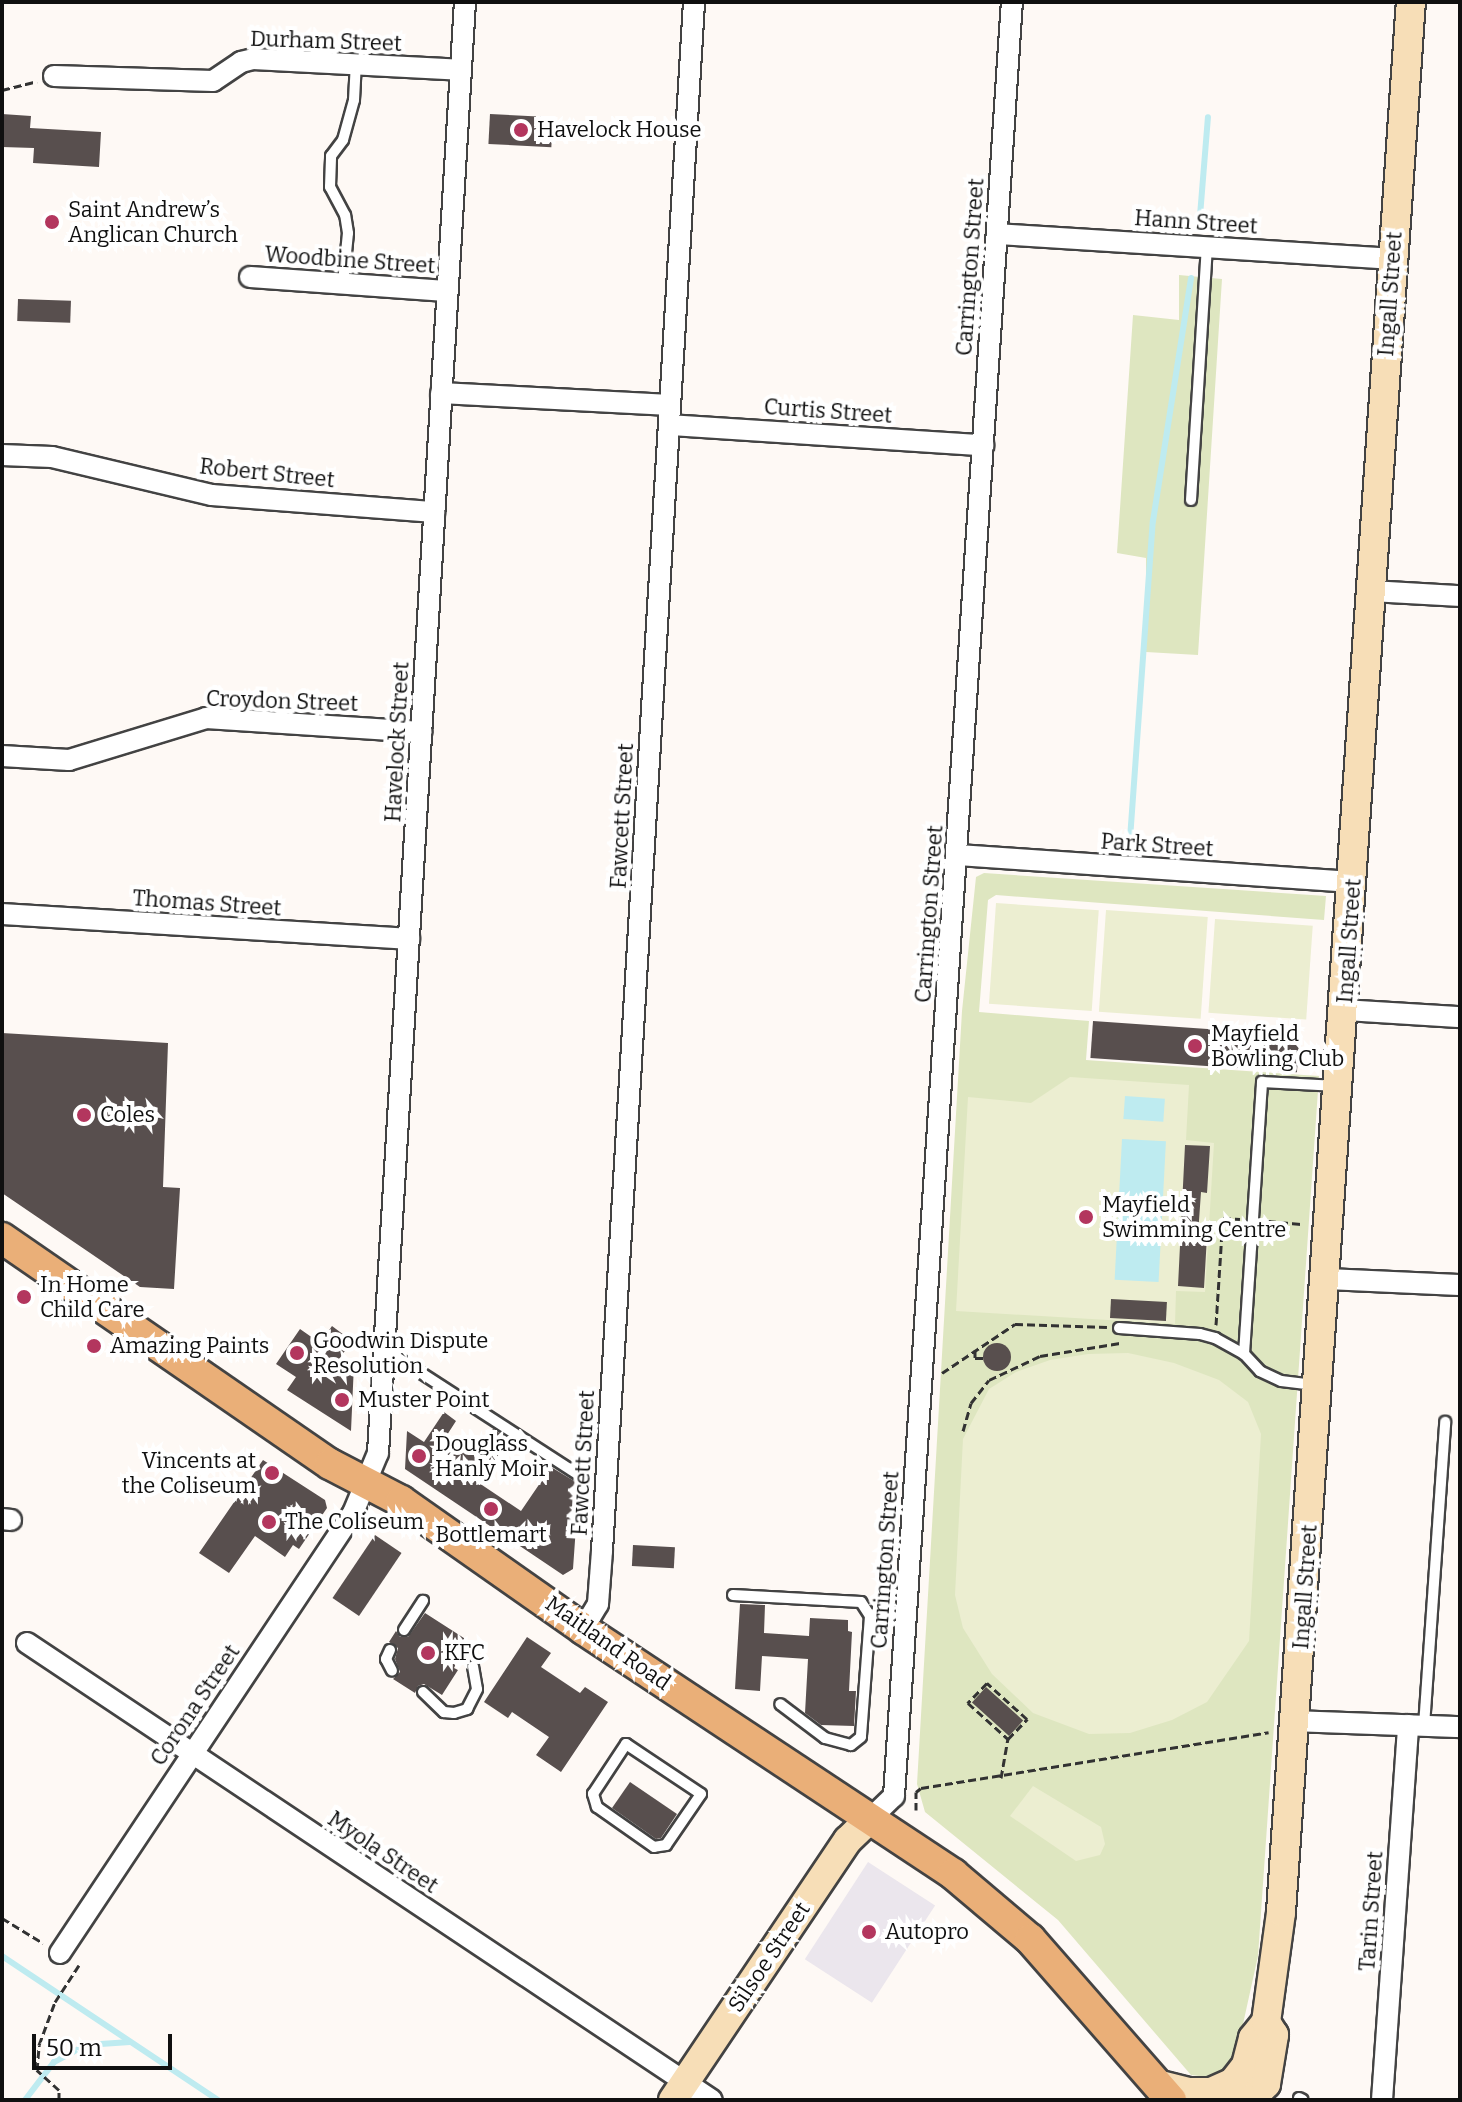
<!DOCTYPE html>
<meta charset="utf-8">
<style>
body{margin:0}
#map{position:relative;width:1462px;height:2102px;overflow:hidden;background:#fef9f5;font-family:Bitter,serif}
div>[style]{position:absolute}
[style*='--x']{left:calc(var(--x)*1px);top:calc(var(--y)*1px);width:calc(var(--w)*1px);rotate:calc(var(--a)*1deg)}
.industrial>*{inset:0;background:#ebe6ed;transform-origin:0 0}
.green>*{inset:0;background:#dee6c0}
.pitch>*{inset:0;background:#eceed1;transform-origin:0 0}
.water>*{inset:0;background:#beebf0;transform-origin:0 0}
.stream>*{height:6px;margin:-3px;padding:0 3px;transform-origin:3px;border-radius:3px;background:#beebf0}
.building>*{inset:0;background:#584f4e;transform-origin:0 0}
.round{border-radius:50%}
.path>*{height:3px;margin-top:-1.5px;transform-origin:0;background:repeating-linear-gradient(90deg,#323232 0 8px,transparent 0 12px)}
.roads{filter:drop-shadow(2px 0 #434343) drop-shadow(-2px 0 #434343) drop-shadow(0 2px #434343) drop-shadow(0 -2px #434343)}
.lane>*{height:10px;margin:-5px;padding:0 5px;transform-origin:5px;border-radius:5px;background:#fff}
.street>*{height:20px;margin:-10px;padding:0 10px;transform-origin:10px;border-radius:10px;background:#fff}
.secondary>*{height:28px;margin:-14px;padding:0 14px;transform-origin:14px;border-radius:14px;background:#f7deb7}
.primary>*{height:30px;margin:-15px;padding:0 15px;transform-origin:15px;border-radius:15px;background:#eaaf78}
.dots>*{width:22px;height:22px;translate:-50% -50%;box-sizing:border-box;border:4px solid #fff;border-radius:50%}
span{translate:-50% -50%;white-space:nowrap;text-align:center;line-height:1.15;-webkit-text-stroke:8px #fff;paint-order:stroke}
.street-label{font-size:22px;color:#101010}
.poi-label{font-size:22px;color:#101010}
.left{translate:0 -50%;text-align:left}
.right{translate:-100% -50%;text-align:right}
.frame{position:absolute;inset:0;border:4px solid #101010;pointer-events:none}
.scale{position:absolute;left:32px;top:2034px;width:140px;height:36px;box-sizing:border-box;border:4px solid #101010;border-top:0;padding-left:10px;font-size:24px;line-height:28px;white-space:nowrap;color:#101010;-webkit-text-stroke:6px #fff;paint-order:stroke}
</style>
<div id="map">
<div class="industrial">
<div style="left:868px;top:1862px;width:80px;height:116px;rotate:33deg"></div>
</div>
<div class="green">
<div style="clip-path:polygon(1179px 275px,1222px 279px,1198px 655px,1146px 652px,1146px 558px,1117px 553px,1133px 315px,1179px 320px)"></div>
<div style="clip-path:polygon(984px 873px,1326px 896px,1324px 920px,996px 895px,988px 900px,979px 1012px,1089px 1021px,1086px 1060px,1319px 1076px,1258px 1956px,1234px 2065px,1223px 2079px,1191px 2075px,1058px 1920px,925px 1812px,917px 1784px,962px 1011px,976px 877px)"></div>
</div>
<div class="pitch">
<div style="left:996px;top:903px;width:103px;height:101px;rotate:4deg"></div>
<div style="left:1106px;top:910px;width:102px;height:102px;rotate:4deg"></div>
<div style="left:1215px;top:919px;width:98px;height:94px;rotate:4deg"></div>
<div style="clip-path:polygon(1070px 1077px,1189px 1085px,1186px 1140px,1214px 1143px,1205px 1292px,1176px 1291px,1175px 1324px,956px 1311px,968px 1097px,1031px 1103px)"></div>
<div style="clip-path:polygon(1128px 1353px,1174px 1363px,1219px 1380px,1248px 1402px,1261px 1434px,1249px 1641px,1207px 1702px,1172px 1720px,1130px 1733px,1089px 1734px,1033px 1713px,992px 1674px,963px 1628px,955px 1595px,963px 1439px,989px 1389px,1016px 1372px,1050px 1360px,1088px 1354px)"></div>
<div style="clip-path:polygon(1033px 1786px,1101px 1827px,1105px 1844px,1100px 1855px,1076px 1861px,1010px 1816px)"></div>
</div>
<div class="water">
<div style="left:1125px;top:1096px;width:40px;height:23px;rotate:4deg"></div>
<div style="left:1122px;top:1139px;width:44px;height:141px;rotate:3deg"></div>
</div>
<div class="stream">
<div style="--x:1200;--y:216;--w:99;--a:-85.4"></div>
<div style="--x:1130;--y:839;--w:319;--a:-85.9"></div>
<div style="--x:1153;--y:521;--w:246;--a:-81.1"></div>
<div style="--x:2;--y:1956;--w:260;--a:33.7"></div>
<div style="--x:25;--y:2100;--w:48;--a:-52.7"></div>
<div style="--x:54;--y:2062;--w:36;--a:-28"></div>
<div style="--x:86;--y:2045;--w:44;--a:-3.9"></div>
</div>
<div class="building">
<div style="clip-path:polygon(2px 114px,31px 116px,30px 128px,101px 132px,99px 167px,33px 163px,34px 148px,2px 147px)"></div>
<div style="left:490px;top:114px;width:63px;height:30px;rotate:3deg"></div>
<div style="left:18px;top:299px;width:53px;height:22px;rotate:2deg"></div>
<div style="left:1093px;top:1021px;width:207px;height:37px;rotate:4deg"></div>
<div style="clip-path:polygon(2px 1033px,168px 1043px,163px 1187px,180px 1188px,174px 1289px,140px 1287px,2px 1193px)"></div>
<div style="clip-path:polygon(1185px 1145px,1210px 1146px,1207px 1193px,1201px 1192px,1198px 1235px,1207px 1236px,1204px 1288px,1178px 1286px)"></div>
<div style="left:1111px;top:1299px;width:56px;height:19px;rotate:3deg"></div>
<div style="clip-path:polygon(332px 1326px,352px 1341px,335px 1365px,354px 1364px,351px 1431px,287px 1390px,296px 1377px,276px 1364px,300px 1329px,320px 1343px)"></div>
<div class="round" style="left:983px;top:1343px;width:28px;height:28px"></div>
<div style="clip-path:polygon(444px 1412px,456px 1421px,447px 1435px,476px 1455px,493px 1429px,509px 1439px,479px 1483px,521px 1511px,551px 1467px,579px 1484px,573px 1569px,563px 1575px,405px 1469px,407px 1431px,424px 1442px)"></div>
<div style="clip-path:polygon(263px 1460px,325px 1500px,327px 1508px,299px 1549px,293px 1545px,285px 1557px,255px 1536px,229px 1573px,199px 1553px)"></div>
<div style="left:375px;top:1535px;width:32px;height:76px;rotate:34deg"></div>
<div style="left:633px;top:1545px;width:42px;height:21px;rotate:3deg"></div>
<div style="clip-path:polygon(740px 1604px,765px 1605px,764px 1633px,809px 1636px,810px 1618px,848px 1620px,848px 1631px,852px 1632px,849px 1691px,856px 1691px,854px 1726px,821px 1725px,805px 1713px,808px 1659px,762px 1656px,760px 1691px,735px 1689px)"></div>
<div style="clip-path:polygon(425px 1613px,467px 1640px,454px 1668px,458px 1670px,442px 1695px,424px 1684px,418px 1686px,415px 1693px,393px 1679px,400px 1672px,395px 1659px,398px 1648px,389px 1642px,396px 1631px,400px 1637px,408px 1637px)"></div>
<div style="clip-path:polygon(527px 1637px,551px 1653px,541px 1667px,580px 1693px,585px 1687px,608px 1702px,561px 1772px,536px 1755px,549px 1737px,512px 1712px,508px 1718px,484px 1702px)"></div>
<div style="left:986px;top:1687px;width:50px;height:21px;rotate:42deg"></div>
<div style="clip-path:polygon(630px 1782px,677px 1814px,661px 1838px,656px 1839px,612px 1808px)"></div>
</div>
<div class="path">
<div style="--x:2;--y:90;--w:36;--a:-14"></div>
<div style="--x:1268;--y:1221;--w:36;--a:5"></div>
<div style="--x:1216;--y:1325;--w:107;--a:-86.3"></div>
<div style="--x:1223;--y:1218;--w:17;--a:3"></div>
<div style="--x:975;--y:1350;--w:8;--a:90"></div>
<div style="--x:975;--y:1358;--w:9;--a:0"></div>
<div style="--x:942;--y:1373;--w:88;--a:-33.9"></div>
<div style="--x:1015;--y:1324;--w:92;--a:1.9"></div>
<div style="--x:963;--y:1431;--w:29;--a:-74"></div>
<div style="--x:971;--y:1403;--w:29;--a:-52"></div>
<div style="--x:989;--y:1380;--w:56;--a:-25.2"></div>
<div style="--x:1040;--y:1356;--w:81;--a:-9.2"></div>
<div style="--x:1001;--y:1778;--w:40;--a:-80"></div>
<div style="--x:1008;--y:1739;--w:28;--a:-46"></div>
<div style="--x:1027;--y:1719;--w:54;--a:-138"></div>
<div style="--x:987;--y:1683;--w:28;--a:134"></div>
<div style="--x:968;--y:1703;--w:54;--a:42"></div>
<div style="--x:916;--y:1810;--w:18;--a:-90"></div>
<div style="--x:916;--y:1792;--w:6;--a:-39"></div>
<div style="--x:921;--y:1788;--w:352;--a:-9.1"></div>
<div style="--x:2;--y:1918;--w:48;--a:31.4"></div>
<div style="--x:59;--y:2100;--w:10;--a:-90"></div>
<div style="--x:59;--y:2090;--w:30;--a:-138"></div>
<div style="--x:37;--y:2070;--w:25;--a:-85"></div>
<div style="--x:39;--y:2045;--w:46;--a:-69.6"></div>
<div style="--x:55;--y:2002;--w:44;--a:-57"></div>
</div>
<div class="roads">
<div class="lane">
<div style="--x:343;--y:283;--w:50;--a:-84.3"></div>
<div style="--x:348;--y:233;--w:18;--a:-99"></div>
<div style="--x:345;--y:215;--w:32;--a:-118"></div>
<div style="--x:330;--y:187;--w:31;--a:-88"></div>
<div style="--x:331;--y:156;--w:20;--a:-53"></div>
<div style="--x:343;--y:140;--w:41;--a:-74.6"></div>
<div style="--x:354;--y:100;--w:36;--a:-87"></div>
<div style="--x:1191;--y:500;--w:254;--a:-86.4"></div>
<div style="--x:1119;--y:1328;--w:81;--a:4.2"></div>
<div style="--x:1200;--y:1334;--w:16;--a:15"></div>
<div style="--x:1215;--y:1338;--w:33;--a:29"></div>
<div style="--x:384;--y:1349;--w:236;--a:32.9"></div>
<div style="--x:1314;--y:1385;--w:33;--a:-173"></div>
<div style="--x:1281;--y:1381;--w:23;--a:-155"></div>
<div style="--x:1260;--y:1371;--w:23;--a:-133"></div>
<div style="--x:1244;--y:1354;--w:273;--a:-86.2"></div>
<div style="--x:1262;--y:1082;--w:75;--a:3.1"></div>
<div style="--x:733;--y:1595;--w:128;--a:3.1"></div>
<div style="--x:861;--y:1602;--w:17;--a:57"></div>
<div style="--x:870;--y:1616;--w:121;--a:94.3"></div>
<div style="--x:861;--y:1737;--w:13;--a:141"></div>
<div style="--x:851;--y:1745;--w:27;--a:-165"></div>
<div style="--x:825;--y:1738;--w:56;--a:-142.9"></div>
<div style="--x:404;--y:1630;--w:35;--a:-57"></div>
<div style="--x:390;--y:1650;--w:10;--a:114"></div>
<div style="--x:386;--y:1659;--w:13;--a:63"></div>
<div style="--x:423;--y:1692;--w:29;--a:44"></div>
<div style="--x:444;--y:1712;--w:10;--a:6"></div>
<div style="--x:454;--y:1713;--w:14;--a:-17"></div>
<div style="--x:467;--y:1709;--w:22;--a:-63"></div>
<div style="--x:477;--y:1689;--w:23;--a:-100"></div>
<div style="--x:1424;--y:1726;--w:305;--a:-86"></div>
<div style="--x:626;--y:1744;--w:90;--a:33.7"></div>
<div style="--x:701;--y:1794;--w:62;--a:124.5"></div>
<div style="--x:666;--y:1845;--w:12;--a:171"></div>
<div style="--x:654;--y:1847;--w:70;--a:-144.9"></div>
<div style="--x:597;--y:1807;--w:14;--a:-107"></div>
<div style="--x:593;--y:1794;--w:60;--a:-56.6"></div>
<div style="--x:1299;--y:2098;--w:4;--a:27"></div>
</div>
<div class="street">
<div style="--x:54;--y:76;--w:159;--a:1.8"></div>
<div style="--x:213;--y:81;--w:34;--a:-34"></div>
<div style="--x:241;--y:62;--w:12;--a:-14"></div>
<div style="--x:253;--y:59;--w:207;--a:3"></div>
<div style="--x:997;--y:234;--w:396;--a:3.6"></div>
<div style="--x:250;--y:277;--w:197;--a:4.1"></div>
<div style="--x:441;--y:393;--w:229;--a:3"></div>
<div style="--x:670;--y:425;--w:314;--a:3.7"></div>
<div style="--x:2;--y:455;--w:50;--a:2.3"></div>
<div style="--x:52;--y:457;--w:164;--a:13.4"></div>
<div style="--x:212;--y:495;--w:223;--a:4.4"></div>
<div style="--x:1372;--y:591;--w:88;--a:3.3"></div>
<div style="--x:2;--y:756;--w:67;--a:3.4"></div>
<div style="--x:69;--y:760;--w:143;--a:-17"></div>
<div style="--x:206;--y:718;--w:216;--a:3.7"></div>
<div style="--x:957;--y:855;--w:397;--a:3.9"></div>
<div style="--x:2;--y:914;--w:408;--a:3.5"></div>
<div style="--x:1344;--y:1010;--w:116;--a:3.5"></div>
<div style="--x:1326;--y:1279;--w:134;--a:2.6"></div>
<div style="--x:2;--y:1519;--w:9;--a:6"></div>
<div style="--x:583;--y:1629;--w:29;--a:-59"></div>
<div style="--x:598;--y:1604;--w:53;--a:-85.7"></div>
<div style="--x:602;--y:1551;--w:1552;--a:-86.6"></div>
<div style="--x:27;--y:1643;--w:823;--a:33.71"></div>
<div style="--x:1295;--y:1721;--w:165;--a:2.1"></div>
<div style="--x:870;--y:1819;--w:33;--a:-44"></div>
<div style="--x:894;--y:1796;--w:1798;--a:-86.24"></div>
<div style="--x:60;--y:1953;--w:529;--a:-56.34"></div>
<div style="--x:353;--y:1513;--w:65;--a:-67.4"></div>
<div style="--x:378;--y:1453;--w:1454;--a:-86.57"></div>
<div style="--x:1382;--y:2100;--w:376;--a:-86"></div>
</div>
<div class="secondary">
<div style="--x:1157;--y:2084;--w:33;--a:14"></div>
<div style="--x:1189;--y:2092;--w:22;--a:0"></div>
<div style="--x:1211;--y:2092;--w:24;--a:-24"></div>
<div style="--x:1233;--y:2082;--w:24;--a:-52"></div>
<div style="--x:673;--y:2100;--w:313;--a:-56.1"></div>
<div style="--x:848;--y:1840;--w:30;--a:-44"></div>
<div style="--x:1237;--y:2100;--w:64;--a:-75.5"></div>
<div style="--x:1253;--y:2038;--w:21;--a:-51"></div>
<div style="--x:1266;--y:2022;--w:111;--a:-82.2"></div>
<div style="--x:1281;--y:1912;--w:1914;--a:-86.11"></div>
<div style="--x:1257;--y:2100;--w:9;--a:-77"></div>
<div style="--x:1259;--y:2091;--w:10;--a:-45"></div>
<div style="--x:1266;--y:2084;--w:50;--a:-80.7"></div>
<div style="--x:1274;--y:2035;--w:15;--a:-122"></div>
</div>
<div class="primary">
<div style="--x:2;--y:1238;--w:398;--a:34.6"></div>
<div style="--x:330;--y:1464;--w:80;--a:27.5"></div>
<div style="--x:401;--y:1501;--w:223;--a:35.1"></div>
<div style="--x:583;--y:1629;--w:444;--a:33.5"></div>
<div style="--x:953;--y:1874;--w:101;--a:40.2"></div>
<div style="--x:1030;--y:1939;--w:214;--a:48.8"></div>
</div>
</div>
<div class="dots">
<div style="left:521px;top:130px;background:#b3365e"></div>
<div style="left:52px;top:222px;background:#b3365e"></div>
<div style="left:1195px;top:1046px;background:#b3365e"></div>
<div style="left:84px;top:1115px;background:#b3365e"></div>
<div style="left:1086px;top:1217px;background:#b3365e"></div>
<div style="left:24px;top:1297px;background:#b3365e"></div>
<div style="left:94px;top:1346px;background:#b3365e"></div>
<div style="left:297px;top:1353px;background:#b3365e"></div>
<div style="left:342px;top:1400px;background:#b3365e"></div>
<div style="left:419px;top:1456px;background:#b3365e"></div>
<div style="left:272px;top:1473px;background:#b3365e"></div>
<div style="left:491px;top:1509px;background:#b3365e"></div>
<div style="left:269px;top:1522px;background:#b3365e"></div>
<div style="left:428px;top:1653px;background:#b3365e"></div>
<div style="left:869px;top:1932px;background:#b3365e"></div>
</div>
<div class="street-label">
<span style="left:326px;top:41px;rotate:2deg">Durham Street</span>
<span style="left:1196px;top:222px;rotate:4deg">Hann Street</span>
<span style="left:350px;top:260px;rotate:4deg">Woodbine Street</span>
<span style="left:970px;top:267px;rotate:-86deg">Carrington Street</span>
<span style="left:1390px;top:294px;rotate:-86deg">Ingall Street</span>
<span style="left:828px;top:411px;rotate:4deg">Curtis Street</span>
<span style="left:267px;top:473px;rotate:6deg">Robert Street</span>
<span style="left:282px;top:701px;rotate:2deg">Croydon Street</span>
<span style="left:397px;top:742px;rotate:-87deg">Havelock Street</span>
<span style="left:622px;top:816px;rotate:-87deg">Fawcett Street</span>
<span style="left:1157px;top:845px;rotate:4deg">Park Street</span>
<span style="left:207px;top:903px;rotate:4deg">Thomas Street</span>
<span style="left:929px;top:914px;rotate:-86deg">Carrington Street</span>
<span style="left:1349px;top:941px;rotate:-86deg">Ingall Street</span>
<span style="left:583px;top:1463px;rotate:-87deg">Fawcett Street</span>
<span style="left:885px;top:1560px;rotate:-86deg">Carrington Street</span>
<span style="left:1305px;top:1587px;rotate:-86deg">Ingall Street</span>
<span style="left:608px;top:1643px;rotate:35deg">Maitland Road</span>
<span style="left:195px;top:1705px;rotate:-56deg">Corona Street</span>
<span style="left:383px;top:1852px;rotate:34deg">Myola Street</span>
<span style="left:1371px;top:1911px;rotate:-86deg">Tarin Street</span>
<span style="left:769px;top:1957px;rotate:-56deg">Silsoe Street</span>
</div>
<div class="poi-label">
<span class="left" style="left:537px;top:130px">Havelock House</span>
<span class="left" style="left:68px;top:222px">Saint Andrew’s<br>Anglican Church</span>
<span class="left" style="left:1211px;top:1046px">Mayfield<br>Bowling Club</span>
<span class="left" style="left:100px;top:1115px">Coles</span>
<span class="left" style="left:1102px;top:1217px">Mayfield<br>Swimming Centre</span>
<span class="left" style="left:40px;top:1297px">In Home<br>Child Care</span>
<span class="left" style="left:313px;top:1353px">Goodwin Dispute<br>Resolution</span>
<span class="left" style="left:110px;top:1346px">Amazing Paints</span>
<span class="left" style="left:358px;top:1400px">Muster Point</span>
<span class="left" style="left:435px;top:1456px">Douglass<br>Hanly Moir</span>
<span class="right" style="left:256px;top:1473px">Vincents at<br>the Coliseum</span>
<span class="left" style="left:285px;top:1522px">The Coliseum</span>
<span style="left:491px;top:1535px">Bottlemart</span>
<span class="left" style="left:444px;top:1653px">KFC</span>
<span class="left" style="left:885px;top:1932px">Autopro</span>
</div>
<div class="frame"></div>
<div class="scale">50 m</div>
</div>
